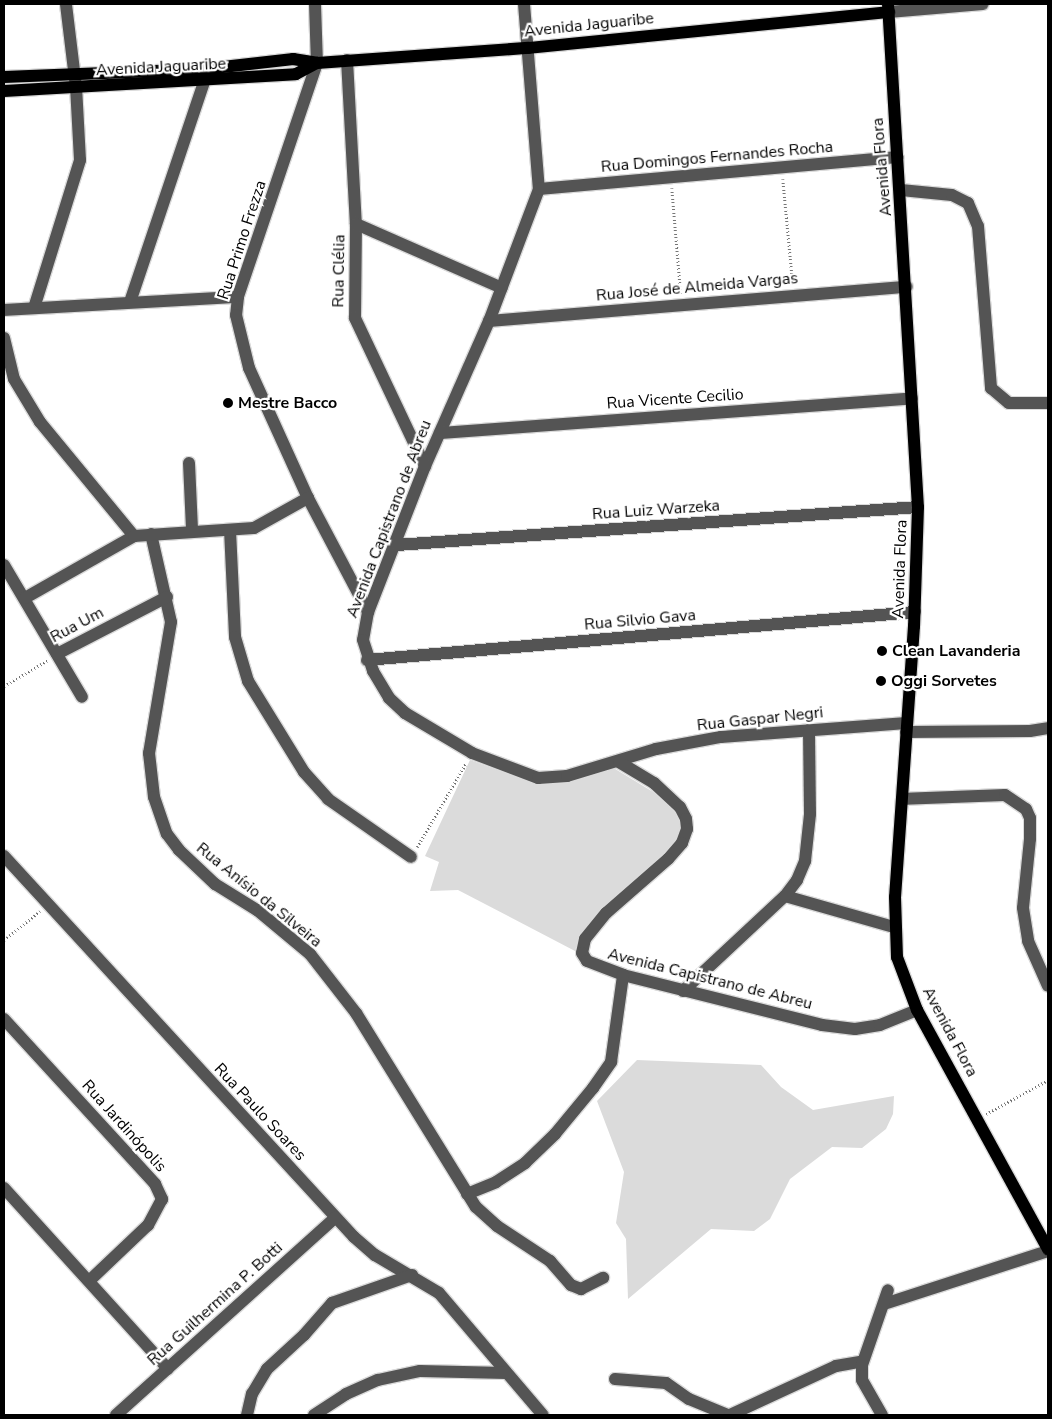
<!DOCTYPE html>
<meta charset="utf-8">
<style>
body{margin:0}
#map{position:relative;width:1052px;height:1419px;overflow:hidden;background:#fff;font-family:"Nunito Sans",sans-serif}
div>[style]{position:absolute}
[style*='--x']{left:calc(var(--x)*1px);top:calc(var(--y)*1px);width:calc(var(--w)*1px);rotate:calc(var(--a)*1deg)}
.green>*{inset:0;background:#dbdbdb}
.path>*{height:2.5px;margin-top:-1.25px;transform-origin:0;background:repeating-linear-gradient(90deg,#767676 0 1px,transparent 0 3.5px)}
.roads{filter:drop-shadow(1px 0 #dbdbdb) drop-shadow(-1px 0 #dbdbdb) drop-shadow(0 1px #dbdbdb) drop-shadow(0 -1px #dbdbdb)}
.minor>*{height:12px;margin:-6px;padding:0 6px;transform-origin:6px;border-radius:6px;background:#545454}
.major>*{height:12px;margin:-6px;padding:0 6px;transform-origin:6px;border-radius:6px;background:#000}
.dots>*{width:14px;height:14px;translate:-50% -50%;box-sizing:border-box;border:2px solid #fff;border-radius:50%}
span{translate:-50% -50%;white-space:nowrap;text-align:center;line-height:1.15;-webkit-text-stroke:4.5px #fff;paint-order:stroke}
.street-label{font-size:16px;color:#000}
.poi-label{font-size:16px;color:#000;font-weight:700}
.left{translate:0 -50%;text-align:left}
.frame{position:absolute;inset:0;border:5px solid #000;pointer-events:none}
</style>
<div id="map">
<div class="green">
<div style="clip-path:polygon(470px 760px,531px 782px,612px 767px,673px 804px,682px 821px,680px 839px,591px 924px,579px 936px,575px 951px,458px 890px,430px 891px,439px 862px,425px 856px)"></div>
<div style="clip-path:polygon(637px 1060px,761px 1065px,781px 1087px,813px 1110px,894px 1096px,893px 1114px,886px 1129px,862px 1148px,832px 1147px,790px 1179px,770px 1219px,754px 1231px,711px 1229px,628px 1299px,626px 1239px,616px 1223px,624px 1172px,597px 1101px)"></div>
</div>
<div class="path">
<div style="--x:783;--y:179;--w:106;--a:84.6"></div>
<div style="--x:672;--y:188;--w:107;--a:85.2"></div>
<div style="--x:4;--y:686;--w:51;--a:-30.6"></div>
<div style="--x:417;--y:847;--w:97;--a:-59.7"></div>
<div style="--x:4;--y:940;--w:46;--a:-38.9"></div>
<div style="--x:986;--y:1114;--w:71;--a:-28.7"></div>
</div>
<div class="roads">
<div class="minor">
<div style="--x:315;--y:4;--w:59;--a:88.1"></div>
<div style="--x:317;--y:63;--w:247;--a:108.7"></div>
<div style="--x:238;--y:297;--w:18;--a:96"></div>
<div style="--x:236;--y:315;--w:55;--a:76.2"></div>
<div style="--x:249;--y:368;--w:143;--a:65.6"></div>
<div style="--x:308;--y:498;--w:129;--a:62.2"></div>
<div style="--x:524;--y:4;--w:186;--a:85.4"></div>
<div style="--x:539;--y:189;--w:141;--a:110.7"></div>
<div style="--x:489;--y:321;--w:158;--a:113.8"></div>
<div style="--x:425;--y:466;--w:157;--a:111.3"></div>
<div style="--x:368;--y:612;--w:28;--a:100"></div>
<div style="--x:363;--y:640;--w:33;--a:72"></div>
<div style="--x:373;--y:671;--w:31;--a:59"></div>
<div style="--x:389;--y:698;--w:22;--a:43"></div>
<div style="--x:405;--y:713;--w:78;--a:30.8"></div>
<div style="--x:472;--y:753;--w:71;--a:20.7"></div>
<div style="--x:538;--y:778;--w:29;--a:-4"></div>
<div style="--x:567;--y:776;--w:93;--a:-16.9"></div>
<div style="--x:656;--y:749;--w:66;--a:-10.5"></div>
<div style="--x:721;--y:737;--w:186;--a:-4.3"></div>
<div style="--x:889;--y:12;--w:94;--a:-4.9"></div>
<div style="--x:347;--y:60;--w:164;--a:86.9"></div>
<div style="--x:356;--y:224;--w:94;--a:90.6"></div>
<div style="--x:355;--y:318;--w:164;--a:64.7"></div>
<div style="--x:539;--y:189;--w:360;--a:-5.1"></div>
<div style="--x:901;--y:190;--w:51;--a:5.6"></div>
<div style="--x:952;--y:195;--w:18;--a:27"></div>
<div style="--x:968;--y:203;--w:25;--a:67"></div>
<div style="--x:978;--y:226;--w:163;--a:85.4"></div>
<div style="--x:991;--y:388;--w:23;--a:40"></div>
<div style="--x:1009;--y:403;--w:39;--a:0"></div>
<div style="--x:356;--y:224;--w:159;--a:23.7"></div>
<div style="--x:130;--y:302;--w:232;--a:-71.4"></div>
<div style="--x:204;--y:82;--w:13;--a:-86"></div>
<div style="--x:34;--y:308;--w:155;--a:-72.7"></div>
<div style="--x:80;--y:160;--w:73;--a:-93.1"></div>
<div style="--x:76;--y:87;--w:84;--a:-96.9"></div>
<div style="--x:4;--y:310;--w:234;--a:-3.2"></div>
<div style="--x:489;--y:321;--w:419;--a:-4.7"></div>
<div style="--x:4;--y:338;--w:42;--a:76.3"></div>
<div style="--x:14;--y:379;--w:50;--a:58.8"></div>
<div style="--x:40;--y:422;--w:148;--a:50.5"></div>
<div style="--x:440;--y:433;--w:473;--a:-4.2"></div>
<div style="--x:189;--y:463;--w:67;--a:87.4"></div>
<div style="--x:230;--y:530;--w:107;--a:87.3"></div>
<div style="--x:235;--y:637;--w:46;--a:73.5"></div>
<div style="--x:248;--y:681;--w:107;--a:58.4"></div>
<div style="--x:304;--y:772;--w:36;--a:48"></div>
<div style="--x:328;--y:799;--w:101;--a:34.9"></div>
<div style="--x:151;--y:534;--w:90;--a:77.2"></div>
<div style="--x:171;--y:622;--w:133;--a:99.5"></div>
<div style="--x:149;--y:753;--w:44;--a:83.5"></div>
<div style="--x:154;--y:797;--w:39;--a:71"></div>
<div style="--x:167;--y:834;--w:20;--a:53"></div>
<div style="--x:179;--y:850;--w:50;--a:43.4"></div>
<div style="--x:215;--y:884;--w:49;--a:31.8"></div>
<div style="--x:257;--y:910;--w:69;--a:39.7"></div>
<div style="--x:310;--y:954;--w:75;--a:52.1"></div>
<div style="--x:356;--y:1013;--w:228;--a:58.3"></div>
<div style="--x:476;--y:1207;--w:28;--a:42"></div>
<div style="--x:497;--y:1226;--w:64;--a:33.4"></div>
<div style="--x:550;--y:1261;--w:32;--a:49"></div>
<div style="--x:571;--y:1285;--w:11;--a:22"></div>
<div style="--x:581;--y:1289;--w:25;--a:-27"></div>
<div style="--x:397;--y:545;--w:522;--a:-4.17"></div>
<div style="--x:4;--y:565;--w:153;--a:59.4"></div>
<div style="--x:25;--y:598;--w:125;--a:-29.6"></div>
<div style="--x:134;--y:536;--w:120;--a:-3.8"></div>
<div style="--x:254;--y:528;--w:62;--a:-29.1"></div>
<div style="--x:57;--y:654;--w:124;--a:-27.4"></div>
<div style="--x:367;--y:660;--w:550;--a:-5.01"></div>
<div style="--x:906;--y:732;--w:124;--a:-0.5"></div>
<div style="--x:1030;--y:731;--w:18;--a:-9"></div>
<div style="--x:619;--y:762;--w:41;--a:31"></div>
<div style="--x:654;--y:783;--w:35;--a:43"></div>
<div style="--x:680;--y:807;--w:13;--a:63"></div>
<div style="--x:686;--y:819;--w:10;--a:84"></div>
<div style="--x:687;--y:829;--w:15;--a:110"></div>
<div style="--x:682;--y:843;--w:21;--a:131"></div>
<div style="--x:668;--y:859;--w:82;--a:138.9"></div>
<div style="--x:606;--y:913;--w:33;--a:129"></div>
<div style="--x:585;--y:939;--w:14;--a:102"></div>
<div style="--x:582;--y:953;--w:9;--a:58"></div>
<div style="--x:587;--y:961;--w:39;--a:21"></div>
<div style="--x:623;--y:975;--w:205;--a:14.1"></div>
<div style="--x:822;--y:1025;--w:33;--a:7"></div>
<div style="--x:855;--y:1029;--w:25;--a:-9"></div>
<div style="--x:880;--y:1025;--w:40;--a:-22"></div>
<div style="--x:902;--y:799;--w:103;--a:-2.2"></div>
<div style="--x:1005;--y:795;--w:25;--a:34"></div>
<div style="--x:1026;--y:809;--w:10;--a:66"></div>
<div style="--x:1030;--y:818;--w:21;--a:90"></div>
<div style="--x:1030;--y:839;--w:69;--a:95.8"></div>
<div style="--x:1023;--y:908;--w:33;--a:81"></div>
<div style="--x:1028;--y:941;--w:49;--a:66"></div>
<div style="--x:4;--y:856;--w:517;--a:47.43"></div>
<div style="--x:354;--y:1237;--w:28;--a:41"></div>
<div style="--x:375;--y:1255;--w:74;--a:30.7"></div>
<div style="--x:439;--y:1293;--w:160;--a:49.6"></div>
<div style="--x:785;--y:896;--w:113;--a:15.9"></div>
<div style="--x:683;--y:991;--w:139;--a:-43"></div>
<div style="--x:785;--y:896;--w:20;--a:-53"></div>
<div style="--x:797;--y:880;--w:21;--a:-67"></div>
<div style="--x:805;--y:861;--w:47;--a:-83.9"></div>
<div style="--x:810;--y:814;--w:84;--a:-90.7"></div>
<div style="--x:4;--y:1019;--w:224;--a:47.5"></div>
<div style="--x:155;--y:1184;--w:17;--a:65"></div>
<div style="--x:162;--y:1199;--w:30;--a:118"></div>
<div style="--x:148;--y:1225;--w:80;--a:136.5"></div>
<div style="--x:4;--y:1188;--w:244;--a:47.8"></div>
<div style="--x:467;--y:1194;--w:31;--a:-22"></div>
<div style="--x:496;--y:1182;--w:35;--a:-33"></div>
<div style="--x:525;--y:1163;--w:42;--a:-44"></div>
<div style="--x:555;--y:1134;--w:60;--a:-50.4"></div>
<div style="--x:593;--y:1088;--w:32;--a:-55"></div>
<div style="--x:611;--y:1062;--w:88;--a:-82.1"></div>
<div style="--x:884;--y:1304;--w:172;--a:-17.9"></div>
<div style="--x:615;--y:1379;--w:51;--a:4.5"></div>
<div style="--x:666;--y:1383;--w:28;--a:35"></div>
<div style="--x:689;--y:1399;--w:42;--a:22.3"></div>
<div style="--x:116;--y:1415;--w:295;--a:-42"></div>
<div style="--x:247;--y:1415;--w:22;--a:-77"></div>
<div style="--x:252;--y:1394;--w:29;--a:-59"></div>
<div style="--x:267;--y:1369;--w:50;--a:-42.6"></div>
<div style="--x:304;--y:1335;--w:43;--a:-48.8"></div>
<div style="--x:332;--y:1303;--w:85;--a:-19.3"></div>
<div style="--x:314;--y:1415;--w:38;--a:-33"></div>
<div style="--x:346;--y:1394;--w:35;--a:-24"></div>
<div style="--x:378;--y:1380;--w:43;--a:-12.1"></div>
<div style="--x:420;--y:1371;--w:86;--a:1.3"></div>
<div style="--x:730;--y:1415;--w:117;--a:-24.8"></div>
<div style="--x:836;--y:1366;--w:27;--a:-10"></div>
<div style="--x:882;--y:1415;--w:40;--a:-119.7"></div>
<div style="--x:862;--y:1380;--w:15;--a:-90"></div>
<div style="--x:862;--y:1365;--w:79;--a:-70.9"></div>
</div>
<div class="major">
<div style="--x:888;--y:4;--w:504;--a:86.59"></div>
<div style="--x:918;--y:507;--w:119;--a:91.9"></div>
<div style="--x:914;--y:626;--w:272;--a:94"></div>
<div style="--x:895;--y:897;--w:60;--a:88.1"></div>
<div style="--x:897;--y:957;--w:57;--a:69.3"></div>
<div style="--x:917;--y:1010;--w:273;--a:61.3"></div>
<div style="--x:4;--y:77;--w:201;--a:-2.3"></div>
<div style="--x:205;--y:69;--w:89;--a:-6.5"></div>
<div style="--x:293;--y:59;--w:24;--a:9"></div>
<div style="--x:317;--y:63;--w:212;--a:-4.1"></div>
<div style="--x:528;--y:48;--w:363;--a:-5.7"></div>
<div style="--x:4;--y:91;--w:292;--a:-3.3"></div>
<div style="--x:296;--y:74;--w:24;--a:-28"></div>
</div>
</div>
<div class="dots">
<div style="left:228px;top:403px;background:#000"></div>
<div style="left:882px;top:651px;background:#000"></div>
<div style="left:881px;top:681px;background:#000"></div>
</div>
<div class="street-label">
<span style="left:589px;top:25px;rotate:-6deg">Avenida Jaguaribe</span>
<span style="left:161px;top:67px;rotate:-3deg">Avenida Jaguaribe</span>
<span style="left:717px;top:157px;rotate:-5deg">Rua Domingos Fernandes Rocha</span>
<span style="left:882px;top:167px;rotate:-95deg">Avenida Flora</span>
<span style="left:242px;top:240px;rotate:-72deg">Rua Primo Frezza</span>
<span style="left:339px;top:271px;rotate:-89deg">Rua Clélia</span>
<span style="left:697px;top:287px;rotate:-5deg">Rua José de Almeida Vargas</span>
<span style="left:675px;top:399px;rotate:-4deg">Rua Vicente Cecilio</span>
<span style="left:656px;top:510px;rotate:-4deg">Rua Luiz Warzeka</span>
<span style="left:389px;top:519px;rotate:-69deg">Avenida Capistrano de Abreu</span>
<span style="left:900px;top:569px;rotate:-88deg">Avenida Flora</span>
<span style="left:640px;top:620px;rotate:-5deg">Rua Silvio Gava</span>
<span style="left:77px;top:625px;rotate:-28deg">Rua Um</span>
<span style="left:760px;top:719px;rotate:-6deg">Rua Gaspar Negri</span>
<span style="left:259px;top:895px;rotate:39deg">Rua Anísio da Silveira</span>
<span style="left:710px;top:979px;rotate:14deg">Avenida Capistrano de Abreu</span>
<span style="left:950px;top:1032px;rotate:62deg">Avenida Flora</span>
<span style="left:260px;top:1112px;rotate:47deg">Rua Paulo Soares</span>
<span style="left:124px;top:1126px;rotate:48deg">Rua Jardinópolis</span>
<span style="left:215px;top:1304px;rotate:-42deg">Rua Guilhermina P. Botti</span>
</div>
<div class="poi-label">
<span class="left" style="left:238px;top:403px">Mestre Bacco</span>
<span class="left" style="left:892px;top:651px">Clean Lavanderia</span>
<span class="left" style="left:891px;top:681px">Oggi Sorvetes</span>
</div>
<div class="frame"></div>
</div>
